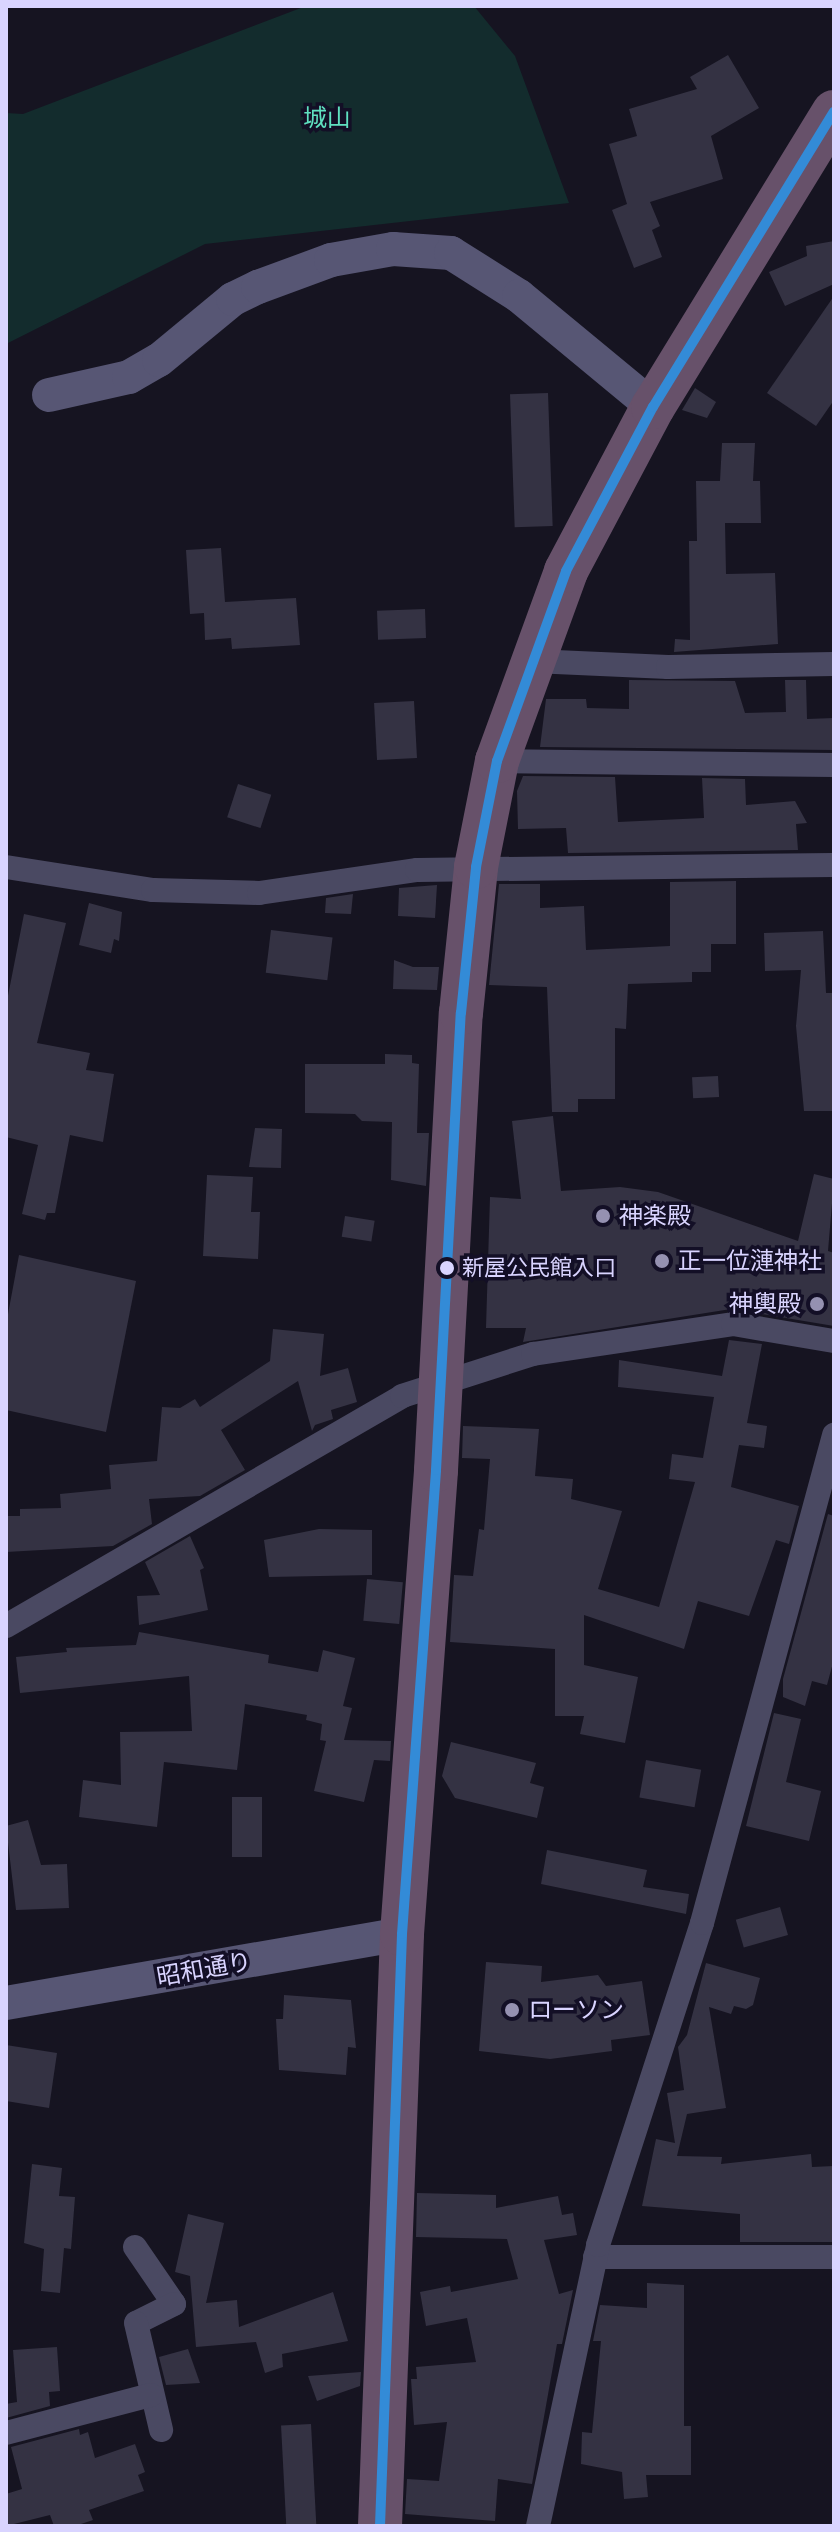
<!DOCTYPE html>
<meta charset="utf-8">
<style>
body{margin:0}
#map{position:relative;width:840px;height:2532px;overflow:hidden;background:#161421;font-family:"DM Sans","Noto Sans JP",sans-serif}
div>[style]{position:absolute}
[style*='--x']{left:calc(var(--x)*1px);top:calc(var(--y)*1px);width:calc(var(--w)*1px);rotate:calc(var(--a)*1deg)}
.green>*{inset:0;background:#132c2d}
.building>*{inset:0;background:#343243;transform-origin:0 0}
.street>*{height:24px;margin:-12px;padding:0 12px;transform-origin:12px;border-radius:12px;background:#4a4962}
.secondary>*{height:34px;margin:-17px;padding:0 17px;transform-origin:17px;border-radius:17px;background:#575674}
.highway>*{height:44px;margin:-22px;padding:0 22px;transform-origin:22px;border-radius:22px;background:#67516a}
.bus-1>*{height:10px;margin:-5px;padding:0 5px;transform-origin:5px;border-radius:5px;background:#338bd7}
.dots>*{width:22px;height:22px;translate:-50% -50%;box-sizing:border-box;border:4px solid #130f26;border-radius:50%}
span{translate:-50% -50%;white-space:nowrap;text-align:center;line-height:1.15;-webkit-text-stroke:7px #130f26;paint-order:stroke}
.bus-label{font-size:22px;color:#d9d4ff}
.left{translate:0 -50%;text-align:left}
.park-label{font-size:24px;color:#5fe0c0}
.poi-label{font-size:24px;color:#d9d4ff}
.right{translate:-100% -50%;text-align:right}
.street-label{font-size:24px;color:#d9d4ff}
.frame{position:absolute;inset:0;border:8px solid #d9d4ff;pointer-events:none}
</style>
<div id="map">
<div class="green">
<div style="clip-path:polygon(306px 6px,474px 6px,515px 56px,569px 203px,205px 244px,6px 344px,6px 113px,23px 114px)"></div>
</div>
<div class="building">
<div style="clip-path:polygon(728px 55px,759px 108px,711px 136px,723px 179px,650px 202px,660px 226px,652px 230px,662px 257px,634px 268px,612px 210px,627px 204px,609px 144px,637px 136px,629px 109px,697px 89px,690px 77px)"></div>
<div style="clip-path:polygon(834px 241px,834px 284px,785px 306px,769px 272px,807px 256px,806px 246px)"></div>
<div style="clip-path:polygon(834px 296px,834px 400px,816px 426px,767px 393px)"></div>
<div style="clip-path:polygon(695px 388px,716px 402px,707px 418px,682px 410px)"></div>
<div style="left:548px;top:393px;width:133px;height:38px;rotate:88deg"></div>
<div style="clip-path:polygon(722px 443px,755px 443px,753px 481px,760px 481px,761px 523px,725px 523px,726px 574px,775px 573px,778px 644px,674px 652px,675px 639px,690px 640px,689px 541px,697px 541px,696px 481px,720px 481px)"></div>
<div style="clip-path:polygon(221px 548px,225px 602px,296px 598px,300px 645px,232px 649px,231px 638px,205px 640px,204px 613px,190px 614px,186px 550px)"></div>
<div style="left:425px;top:609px;width:29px;height:48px;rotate:88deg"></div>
<div style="clip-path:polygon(629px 680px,735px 681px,745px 713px,786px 712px,785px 680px,806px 680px,807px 719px,834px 718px,834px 750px,540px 747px,546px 699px,586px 699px,587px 708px,629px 709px)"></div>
<div style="left:414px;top:701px;width:57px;height:40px;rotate:87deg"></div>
<div style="clip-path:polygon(523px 776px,615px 777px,618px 822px,704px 818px,702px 778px,745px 779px,746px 805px,795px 801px,807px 823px,796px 824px,798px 850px,568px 853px,566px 828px,518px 829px,517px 791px)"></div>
<div style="left:238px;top:784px;width:35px;height:35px;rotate:18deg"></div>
<div style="clip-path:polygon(736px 881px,736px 944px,711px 944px,711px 972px,692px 972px,692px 982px,628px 984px,626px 1029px,615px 1028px,615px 1099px,578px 1099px,578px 1112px,552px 1112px,547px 987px,489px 985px,499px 884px,540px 884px,540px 908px,584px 906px,586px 950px,670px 946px,670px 882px)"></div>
<div style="clip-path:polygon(437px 885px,435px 918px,398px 916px,399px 888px)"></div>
<div style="clip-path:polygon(353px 894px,351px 914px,325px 913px,326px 898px)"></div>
<div style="clip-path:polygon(89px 903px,122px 912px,119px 941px,114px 939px,111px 953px,79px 945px)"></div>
<div style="clip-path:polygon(24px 914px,66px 923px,37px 1043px,90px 1053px,86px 1070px,114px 1074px,103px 1142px,70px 1135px,55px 1213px,47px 1213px,45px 1220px,22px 1214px,38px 1145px,6px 1137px,6px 1006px)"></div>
<div style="left:271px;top:930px;width:62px;height:43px;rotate:7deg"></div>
<div style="clip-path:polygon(823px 931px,826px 993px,832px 993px,834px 1111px,804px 1111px,796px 1026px,801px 970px,765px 971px,764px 933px)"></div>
<div style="clip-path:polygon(394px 960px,413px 967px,439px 967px,437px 990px,393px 989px)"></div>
<div style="clip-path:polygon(385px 1054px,412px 1055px,412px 1063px,419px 1064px,417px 1133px,429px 1133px,426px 1186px,391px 1180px,392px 1122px,362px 1121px,355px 1114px,305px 1113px,305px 1064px,385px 1064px)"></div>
<div style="left:718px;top:1076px;width:21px;height:26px;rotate:87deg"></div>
<div style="clip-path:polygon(553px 1116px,561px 1191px,620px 1187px,658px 1192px,798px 1241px,814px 1174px,834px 1179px,828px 1251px,834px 1253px,834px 1326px,731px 1309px,523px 1342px,526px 1328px,486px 1328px,490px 1197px,521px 1199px,512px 1121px)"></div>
<div style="clip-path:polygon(255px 1128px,282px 1129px,281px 1168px,249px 1167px)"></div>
<div style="clip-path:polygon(207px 1175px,253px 1177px,251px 1212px,260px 1212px,258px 1259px,203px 1256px)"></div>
<div style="left:345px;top:1216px;width:30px;height:21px;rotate:9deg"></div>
<div style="clip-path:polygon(19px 1255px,136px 1281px,106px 1432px,6px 1410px,6px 1325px)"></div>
<div style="clip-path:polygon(273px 1329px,324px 1334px,320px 1376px,348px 1368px,357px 1402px,331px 1410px,333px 1419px,315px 1425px,312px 1431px,298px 1381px,221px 1430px,245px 1470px,200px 1496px,149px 1499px,152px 1524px,113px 1546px,6px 1552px,6px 1516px,20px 1516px,20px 1509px,61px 1508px,60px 1494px,111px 1489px,109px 1465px,157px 1461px,162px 1407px,180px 1408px,195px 1399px,200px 1407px,270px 1361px)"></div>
<div style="clip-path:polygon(729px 1340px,762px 1344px,747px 1423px,767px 1426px,764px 1448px,739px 1445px,731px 1487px,799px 1506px,789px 1544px,776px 1540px,749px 1616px,698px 1601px,684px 1649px,584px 1615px,584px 1665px,638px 1677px,625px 1743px,580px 1734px,584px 1716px,555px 1716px,555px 1649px,450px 1642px,454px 1575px,473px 1576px,479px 1529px,484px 1530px,490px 1459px,462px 1458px,463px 1426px,539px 1429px,535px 1476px,573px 1479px,571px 1499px,622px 1511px,598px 1589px,659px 1607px,695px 1482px,669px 1479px,672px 1454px,703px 1458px,714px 1397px,618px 1387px,619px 1360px,722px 1376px)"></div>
<div style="clip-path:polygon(828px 1514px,834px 1516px,834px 1659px,827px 1685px,812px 1681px,805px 1706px,783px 1697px,783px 1679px)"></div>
<div style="clip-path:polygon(319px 1529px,372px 1530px,372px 1575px,269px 1577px,264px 1540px)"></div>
<div style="clip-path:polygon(190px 1536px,204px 1568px,200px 1570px,208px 1610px,139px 1625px,137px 1596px,160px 1595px,145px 1562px)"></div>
<div style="left:367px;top:1579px;width:36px;height:42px;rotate:5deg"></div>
<div style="clip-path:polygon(139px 1632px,269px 1655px,268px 1663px,318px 1672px,323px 1650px,355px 1658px,343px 1706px,352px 1708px,344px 1740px,391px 1741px,390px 1761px,374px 1760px,364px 1802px,314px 1791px,326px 1741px,320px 1740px,322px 1724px,306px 1720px,307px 1715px,245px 1704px,237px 1770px,164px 1762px,157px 1827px,79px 1817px,83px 1780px,121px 1785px,120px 1732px,192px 1731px,189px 1676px,20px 1693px,16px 1657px,67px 1652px,66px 1648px,136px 1645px)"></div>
<div style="clip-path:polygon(774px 1713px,801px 1719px,786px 1782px,821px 1791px,809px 1841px,746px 1826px)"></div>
<div style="clip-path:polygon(451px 1742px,536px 1763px,530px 1783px,544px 1787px,537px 1818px,455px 1798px,442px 1776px)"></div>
<div style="left:646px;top:1760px;width:56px;height:38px;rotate:10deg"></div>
<div style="left:232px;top:1797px;width:30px;height:60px"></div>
<div style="clip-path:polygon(28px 1820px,41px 1865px,67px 1864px,69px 1908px,16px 1910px,6px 1826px)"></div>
<div style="clip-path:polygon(547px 1850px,647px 1870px,643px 1887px,689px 1894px,686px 1914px,541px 1884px)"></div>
<div style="left:780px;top:1907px;width:29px;height:46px;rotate:74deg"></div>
<div style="clip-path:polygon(486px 1962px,542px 1966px,541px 1982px,598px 1975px,606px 1986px,642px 1981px,650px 2035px,611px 2040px,612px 2051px,550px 2059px,479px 2051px)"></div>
<div style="clip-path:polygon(706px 1963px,760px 1978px,753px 2005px,746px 2009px,734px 2006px,731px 2014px,709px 2007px,726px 2108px,687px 2114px,677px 2156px,722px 2157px,721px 2164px,811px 2154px,812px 2167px,834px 2166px,833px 2242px,740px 2242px,740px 2214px,642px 2206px,656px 2139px,675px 2143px,667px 2093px,684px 2090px,678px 2047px,687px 2035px)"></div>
<div style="clip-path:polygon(284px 1995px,351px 2000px,356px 2048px,348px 2047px,346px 2075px,279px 2070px,276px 2019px,283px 2019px)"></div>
<div style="clip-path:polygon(6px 2045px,57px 2053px,49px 2108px,6px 2101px)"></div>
<div style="clip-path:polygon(32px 2164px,62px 2168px,59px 2196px,75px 2197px,71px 2249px,64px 2248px,60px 2293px,41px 2291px,44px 2249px,24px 2243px)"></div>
<div style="clip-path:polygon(417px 2193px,496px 2195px,496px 2208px,558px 2196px,562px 2215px,573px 2213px,577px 2235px,544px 2240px,559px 2294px,573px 2290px,562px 2344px,557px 2344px,532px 2484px,498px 2479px,495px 2521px,405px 2514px,407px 2479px,439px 2481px,447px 2422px,414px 2425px,411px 2379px,417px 2379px,416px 2367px,476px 2362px,467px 2318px,426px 2326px,420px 2292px,450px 2286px,451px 2292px,518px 2279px,507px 2239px,416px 2237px)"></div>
<div style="clip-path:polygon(188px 2214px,224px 2223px,206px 2303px,237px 2300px,239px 2327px,333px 2292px,348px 2341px,282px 2354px,283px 2367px,265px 2373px,256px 2342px,196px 2347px,190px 2276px,175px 2272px)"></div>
<div style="clip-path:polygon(647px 2283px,684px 2285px,684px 2426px,691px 2426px,691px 2475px,646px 2475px,648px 2497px,624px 2499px,622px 2472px,581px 2464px,582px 2432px,592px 2433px,601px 2341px,593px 2341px,600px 2305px,647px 2308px)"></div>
<div style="clip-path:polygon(57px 2347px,60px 2391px,49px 2392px,50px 2406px,6px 2418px,6px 2404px,17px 2402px,13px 2350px)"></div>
<div style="clip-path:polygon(188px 2349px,200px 2383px,166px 2385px,159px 2357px)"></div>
<div style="clip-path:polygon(361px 2372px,360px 2386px,317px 2401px,308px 2376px)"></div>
<div style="left:311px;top:2424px;width:102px;height:30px;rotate:87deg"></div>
<div style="clip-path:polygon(79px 2429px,80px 2435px,88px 2432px,95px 2458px,135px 2444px,145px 2472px,138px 2475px,144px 2491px,89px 2510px,93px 2520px,75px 2526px,54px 2526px,50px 2515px,6px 2526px,6px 2494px,22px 2489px,11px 2447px)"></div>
</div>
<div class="street">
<div style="--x:533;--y:661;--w:135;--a:2.5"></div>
<div style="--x:668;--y:667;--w:166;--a:-1"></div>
<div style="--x:497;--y:761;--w:337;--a:0.7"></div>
<div style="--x:6;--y:867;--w:149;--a:8.9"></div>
<div style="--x:153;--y:890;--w:106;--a:1.6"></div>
<div style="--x:259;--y:893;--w:160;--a:-8.3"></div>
<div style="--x:417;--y:870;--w:417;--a:-0.7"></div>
<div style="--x:6;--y:1626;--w:458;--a:-30.1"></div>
<div style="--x:402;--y:1396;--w:138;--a:-17.8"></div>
<div style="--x:533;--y:1354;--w:202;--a:-8.5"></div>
<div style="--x:733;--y:1324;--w:102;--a:9.6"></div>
<div style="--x:135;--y:2247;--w:69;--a:55.6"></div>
<div style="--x:174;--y:2304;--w:42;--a:153.4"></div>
<div style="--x:136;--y:2323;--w:110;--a:76.8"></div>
<div style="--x:595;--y:2257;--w:239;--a:0"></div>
<div style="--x:6;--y:2433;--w:150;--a:-14.7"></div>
<div style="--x:538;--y:2526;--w:287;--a:-77.9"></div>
<div style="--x:598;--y:2245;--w:338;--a:-72.1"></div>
<div style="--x:702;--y:1923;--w:506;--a:-74.86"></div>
</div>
<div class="secondary">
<div style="--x:49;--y:395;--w:82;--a:-12.7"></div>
<div style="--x:129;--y:377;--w:34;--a:-30"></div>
<div style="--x:159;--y:360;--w:96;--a:-39.5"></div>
<div style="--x:233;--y:299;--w:28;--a:-26"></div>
<div style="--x:258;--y:287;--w:78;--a:-20.3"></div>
<div style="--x:331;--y:260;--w:63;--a:-10.1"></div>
<div style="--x:393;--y:249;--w:58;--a:3.9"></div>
<div style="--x:451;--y:253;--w:80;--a:32.3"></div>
<div style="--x:519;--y:296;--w:174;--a:39.6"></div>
<div style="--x:6;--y:2003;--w:402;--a:-9.9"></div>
</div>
<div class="highway">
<div style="--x:380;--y:2526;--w:592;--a:-87.87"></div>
<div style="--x:402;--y:1934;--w:465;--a:-85.8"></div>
<div style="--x:436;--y:1470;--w:458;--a:-86.9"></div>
<div style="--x:461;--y:1013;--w:147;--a:-84.1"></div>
<div style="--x:476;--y:867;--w:108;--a:-78.8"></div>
<div style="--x:497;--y:761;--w:202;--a:-70"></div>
<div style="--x:566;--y:571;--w:186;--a:-62.1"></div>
<div style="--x:653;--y:407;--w:346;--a:-58.5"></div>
</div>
<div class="bus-1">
<div style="--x:380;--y:2526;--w:592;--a:-87.87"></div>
<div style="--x:402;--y:1934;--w:465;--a:-85.8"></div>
<div style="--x:436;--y:1470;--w:458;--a:-86.9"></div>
<div style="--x:461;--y:1013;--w:147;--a:-84.1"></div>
<div style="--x:476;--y:867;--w:108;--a:-78.8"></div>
<div style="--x:497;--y:761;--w:202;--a:-70"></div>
<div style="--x:566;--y:571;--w:186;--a:-62.1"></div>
<div style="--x:653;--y:407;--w:346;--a:-58.5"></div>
</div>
<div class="dots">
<div style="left:603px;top:1216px;background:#9591b1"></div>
<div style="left:662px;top:1261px;background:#9591b1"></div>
<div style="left:447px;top:1268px;background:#d9d4ff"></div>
<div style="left:817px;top:1304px;background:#9591b1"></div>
<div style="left:512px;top:2010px;background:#9591b1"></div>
</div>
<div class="bus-label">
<span class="left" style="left:462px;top:1268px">新屋公民館入口</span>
</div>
<div class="park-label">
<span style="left:327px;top:118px">城山</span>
</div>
<div class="poi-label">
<span class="left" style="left:619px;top:1216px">神楽殿</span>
<span class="left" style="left:678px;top:1261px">正一位漣神社</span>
<span class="right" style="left:801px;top:1304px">神輿殿</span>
<span class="left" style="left:528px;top:2010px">ローソン</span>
</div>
<div class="street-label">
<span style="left:204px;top:1969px;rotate:-10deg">昭和通り</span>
</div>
<div class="frame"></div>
</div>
